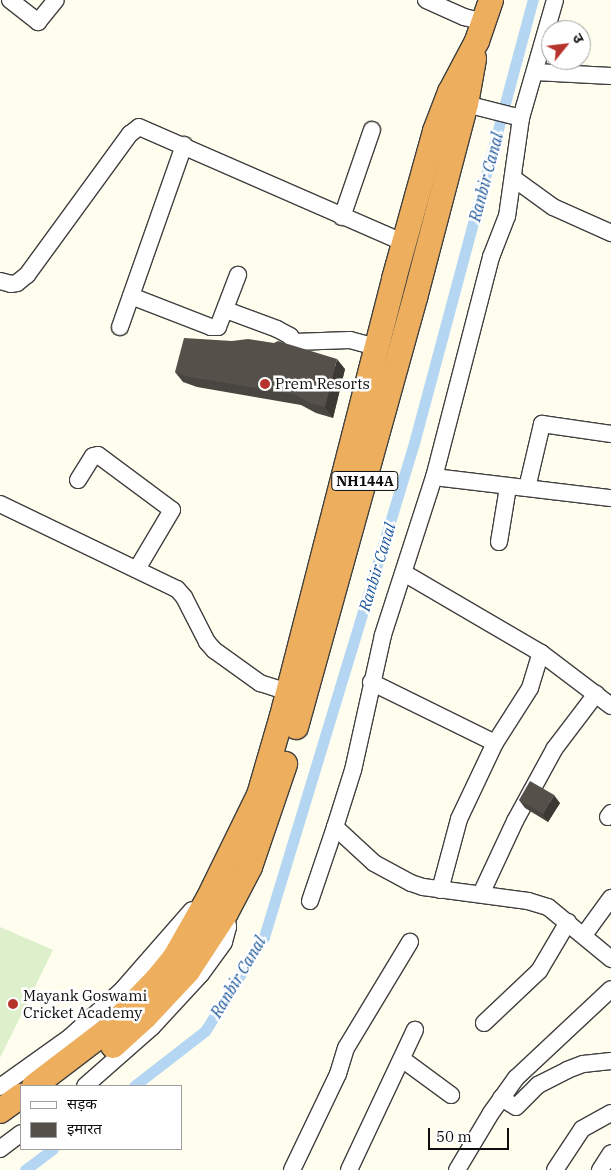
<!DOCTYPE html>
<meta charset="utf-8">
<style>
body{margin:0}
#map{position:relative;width:611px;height:1170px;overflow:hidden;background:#fefdee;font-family:"IBM Plex Serif","Noto Sans Devanagari",serif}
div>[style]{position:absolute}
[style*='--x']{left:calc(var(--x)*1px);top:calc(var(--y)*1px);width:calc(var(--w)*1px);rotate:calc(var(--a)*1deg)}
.pitch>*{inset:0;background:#deefcb}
.canal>*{height:11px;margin:-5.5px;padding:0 5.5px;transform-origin:5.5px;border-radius:5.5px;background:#b5d6f3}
.roads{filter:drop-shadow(1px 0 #404040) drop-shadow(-1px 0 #404040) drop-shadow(0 1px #404040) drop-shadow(0 -1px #404040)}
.minor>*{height:16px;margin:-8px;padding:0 8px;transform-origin:8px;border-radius:8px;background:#fff}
.highway>*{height:24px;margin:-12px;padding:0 12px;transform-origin:12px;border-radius:12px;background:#edae5d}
.wall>*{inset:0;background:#494540}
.shaded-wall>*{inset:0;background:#3c3834}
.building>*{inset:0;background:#55504a;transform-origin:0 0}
.dots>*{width:14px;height:14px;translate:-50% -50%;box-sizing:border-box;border:2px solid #fff;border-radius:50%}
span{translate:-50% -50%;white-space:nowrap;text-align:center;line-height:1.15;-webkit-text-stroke:5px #fff;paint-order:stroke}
.shield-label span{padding:1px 4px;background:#fff;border:1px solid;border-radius:4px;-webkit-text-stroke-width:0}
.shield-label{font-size:14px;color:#0d0d0d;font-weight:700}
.poi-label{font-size:15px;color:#0d0d0d}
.left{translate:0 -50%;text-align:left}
.water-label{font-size:16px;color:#1c5699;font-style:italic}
.legend{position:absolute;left:20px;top:1085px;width:162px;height:65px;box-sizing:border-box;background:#fff;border:1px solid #9e9e9e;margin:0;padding:6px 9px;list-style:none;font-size:15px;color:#0d0d0d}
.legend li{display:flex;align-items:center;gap:10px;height:25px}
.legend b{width:25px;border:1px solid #9e9e9e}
.north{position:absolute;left:541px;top:20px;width:50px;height:50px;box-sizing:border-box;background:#fff;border:1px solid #9e9e9e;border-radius:50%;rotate:61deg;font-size:14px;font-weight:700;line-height:20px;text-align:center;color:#0d0d0d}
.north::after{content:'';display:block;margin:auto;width:18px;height:22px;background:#b7342c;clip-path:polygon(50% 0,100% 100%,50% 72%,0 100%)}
.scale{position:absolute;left:428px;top:1128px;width:81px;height:22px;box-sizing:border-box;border:2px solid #0d0d0d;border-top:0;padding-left:6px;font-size:15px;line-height:18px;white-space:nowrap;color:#0d0d0d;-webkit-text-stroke:4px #fff;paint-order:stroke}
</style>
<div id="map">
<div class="pitch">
<div style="clip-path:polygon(0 927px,53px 950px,0 1058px)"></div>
</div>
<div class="canal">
<div style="--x:134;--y:1086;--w:90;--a:-37.8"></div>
<div style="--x:205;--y:1031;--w:111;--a:-57.9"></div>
<div style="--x:264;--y:937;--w:516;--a:-73.11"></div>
<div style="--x:414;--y:443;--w:459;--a:-75"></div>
<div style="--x:25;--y:1170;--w:35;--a:-37"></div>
</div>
<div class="roads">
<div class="minor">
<div style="--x:10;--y:0;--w:36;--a:38"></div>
<div style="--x:38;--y:22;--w:28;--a:-51"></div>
<div style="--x:426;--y:0;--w:42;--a:24.1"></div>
<div style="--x:464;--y:17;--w:21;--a:14"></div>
<div style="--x:555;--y:0;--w:123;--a:106.1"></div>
<div style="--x:521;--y:118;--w:99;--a:98.1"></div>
<div style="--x:507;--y:216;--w:44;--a:111.3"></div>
<div style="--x:491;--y:257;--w:227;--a:104.5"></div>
<div style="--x:434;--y:477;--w:166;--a:107.9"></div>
<div style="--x:383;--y:635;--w:138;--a:102.5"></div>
<div style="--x:353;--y:770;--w:60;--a:107.5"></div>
<div style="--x:335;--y:827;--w:53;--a:42.7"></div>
<div style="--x:374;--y:863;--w:42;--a:28.4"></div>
<div style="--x:411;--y:883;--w:13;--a:18"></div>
<div style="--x:423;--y:887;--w:106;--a:7.6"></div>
<div style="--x:528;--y:901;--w:21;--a:17"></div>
<div style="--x:548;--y:907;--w:82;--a:39.5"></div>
<div style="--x:535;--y:72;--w:76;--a:3"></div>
<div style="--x:466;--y:104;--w:57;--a:14.3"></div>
<div style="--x:513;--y:178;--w:49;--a:35.9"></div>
<div style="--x:553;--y:207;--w:64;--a:24.1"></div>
<div style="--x:342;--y:217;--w:92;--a:-71"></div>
<div style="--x:0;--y:281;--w:11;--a:15"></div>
<div style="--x:11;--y:284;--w:6;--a:-9"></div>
<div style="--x:17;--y:283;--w:13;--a:-39"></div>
<div style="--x:27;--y:275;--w:175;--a:-53.9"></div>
<div style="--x:130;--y:134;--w:11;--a:-38"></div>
<div style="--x:139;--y:127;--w:289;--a:23.6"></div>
<div style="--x:131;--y:296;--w:86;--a:21.2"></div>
<div style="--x:211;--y:327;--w:7;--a:0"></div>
<div style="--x:218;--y:327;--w:56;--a:-69"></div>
<div style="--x:226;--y:310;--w:54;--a:20.4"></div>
<div style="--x:277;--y:329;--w:15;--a:28"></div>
<div style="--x:290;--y:336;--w:7;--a:56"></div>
<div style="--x:294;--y:342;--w:56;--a:-2"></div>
<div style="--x:350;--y:340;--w:27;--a:15"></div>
<div style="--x:120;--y:327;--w:193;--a:-70.6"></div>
<div style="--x:434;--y:477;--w:178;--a:6.8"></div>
<div style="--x:78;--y:480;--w:28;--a:-58"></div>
<div style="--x:93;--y:456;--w:5;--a:-11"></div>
<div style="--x:98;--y:455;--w:92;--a:36.6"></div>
<div style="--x:172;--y:510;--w:69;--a:120.7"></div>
<div style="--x:527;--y:488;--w:66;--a:-76.8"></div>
<div style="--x:542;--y:424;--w:70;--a:8.2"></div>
<div style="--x:0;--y:504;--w:196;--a:25.7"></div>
<div style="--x:177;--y:589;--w:11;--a:49"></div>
<div style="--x:184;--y:597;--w:51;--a:62.9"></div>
<div style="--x:207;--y:642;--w:11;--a:49"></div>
<div style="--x:214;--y:650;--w:57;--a:35.7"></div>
<div style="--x:260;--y:683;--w:29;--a:18"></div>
<div style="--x:499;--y:542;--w:56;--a:-80.7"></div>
<div style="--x:404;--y:573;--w:159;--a:30.3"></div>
<div style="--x:541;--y:653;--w:88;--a:37.1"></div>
<div style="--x:371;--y:682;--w:138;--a:26.2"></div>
<div style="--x:495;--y:743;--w:65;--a:-57.5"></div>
<div style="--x:530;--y:688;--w:37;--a:-73"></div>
<div style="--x:608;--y:817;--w:5;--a:-53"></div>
<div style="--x:440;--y:890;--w:73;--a:-75"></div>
<div style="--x:459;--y:819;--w:84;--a:-64.7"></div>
<div style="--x:481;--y:894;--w:81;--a:-65"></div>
<div style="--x:515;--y:821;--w:83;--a:-61.3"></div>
<div style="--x:555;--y:748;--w:68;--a:-52.8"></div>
<div style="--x:310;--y:901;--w:78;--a:-71.3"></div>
<div style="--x:584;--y:935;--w:46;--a:-53.9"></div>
<div style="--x:484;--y:1023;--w:76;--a:-43.4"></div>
<div style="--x:539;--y:971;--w:57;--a:-59.4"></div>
<div style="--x:402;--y:1059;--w:61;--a:36.3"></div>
<div style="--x:85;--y:1086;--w:89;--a:-41.4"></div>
<div style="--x:152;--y:1027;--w:72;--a:-47.2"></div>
<div style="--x:201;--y:974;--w:39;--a:-54"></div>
<div style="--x:224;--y:942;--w:16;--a:-75"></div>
<div style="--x:228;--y:927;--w:12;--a:-99"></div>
<div style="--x:0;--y:1087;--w:86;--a:-35.5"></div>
<div style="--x:70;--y:1037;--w:70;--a:-42.1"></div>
<div style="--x:122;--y:990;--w:106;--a:-48.8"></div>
<div style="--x:501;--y:1098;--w:17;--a:31"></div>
<div style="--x:516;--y:1107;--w:31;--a:-45"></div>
<div style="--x:538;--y:1085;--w:33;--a:-27"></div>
<div style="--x:567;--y:1070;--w:17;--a:-21"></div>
<div style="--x:583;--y:1064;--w:28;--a:-6"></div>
<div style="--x:0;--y:1149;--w:26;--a:-37"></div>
<div style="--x:292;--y:1170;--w:106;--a:-64.4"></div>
<div style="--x:338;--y:1074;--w:27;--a:-73"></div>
<div style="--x:346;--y:1048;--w:124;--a:-58.9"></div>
<div style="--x:349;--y:1170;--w:155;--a:-64.8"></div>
<div style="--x:457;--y:1170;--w:66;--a:-59.2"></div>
<div style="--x:491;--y:1113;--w:43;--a:-54.5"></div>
<div style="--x:516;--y:1078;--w:130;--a:-43.1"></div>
<div style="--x:555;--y:1170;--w:49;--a:-56.6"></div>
<div style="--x:582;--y:1129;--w:33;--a:-29"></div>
<div style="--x:600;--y:1170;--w:20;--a:-57"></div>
</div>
<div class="highway">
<div style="--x:296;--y:727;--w:445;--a:-74.5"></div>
<div style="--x:415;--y:298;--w:201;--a:-75.3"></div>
<div style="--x:466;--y:104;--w:46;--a:-79.9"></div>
<div style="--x:113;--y:1046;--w:43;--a:-42.2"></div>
<div style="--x:145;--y:1017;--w:63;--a:-46.9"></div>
<div style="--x:188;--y:971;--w:69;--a:-56.8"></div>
<div style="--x:226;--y:913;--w:52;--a:-62.4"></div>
<div style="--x:250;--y:867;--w:109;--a:-71.2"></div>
<div style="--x:34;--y:1086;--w:96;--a:-37.3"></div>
<div style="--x:110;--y:1028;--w:69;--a:-46.2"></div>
<div style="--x:158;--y:978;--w:27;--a:-51"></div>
<div style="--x:175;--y:957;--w:67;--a:-60.4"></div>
<div style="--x:208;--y:899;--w:116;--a:-63.9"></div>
<div style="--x:259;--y:795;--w:82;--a:-73.8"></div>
<div style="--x:282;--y:716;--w:451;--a:-75.6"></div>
<div style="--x:394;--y:279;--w:154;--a:-74.5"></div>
<div style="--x:435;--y:131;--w:42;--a:-69"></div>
<div style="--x:450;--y:92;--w:58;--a:-62.1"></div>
<div style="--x:477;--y:41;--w:43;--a:-71.1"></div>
<div style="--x:0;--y:1111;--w:26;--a:-36"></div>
</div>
</div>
<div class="wall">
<div style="clip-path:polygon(232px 341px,345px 369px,333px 418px,316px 413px,301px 405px,197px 387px,183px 382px,175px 372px)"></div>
<div style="clip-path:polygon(519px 800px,560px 803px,548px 822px,525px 808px)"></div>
</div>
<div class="shaded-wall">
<div style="clip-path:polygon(337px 359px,345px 369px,333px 418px,325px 407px)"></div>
<div style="clip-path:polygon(554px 795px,560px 803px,548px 822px,543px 815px)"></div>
</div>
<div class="building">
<div style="clip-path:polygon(184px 338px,232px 341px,248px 339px,274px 343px,278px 341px,337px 359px,325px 407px,309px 403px,294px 394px,189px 377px,175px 372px)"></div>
<div style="left:530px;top:781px;width:28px;height:22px;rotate:30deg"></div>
</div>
<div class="dots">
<div style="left:265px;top:384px;background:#b7342c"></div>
<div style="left:13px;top:1004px;background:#b7342c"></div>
</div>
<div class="shield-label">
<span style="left:365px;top:481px">NH144A</span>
</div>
<div class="poi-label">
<span class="left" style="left:275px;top:384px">Prem Resorts</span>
<span class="left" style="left:23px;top:1004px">Mayank Goswami<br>Cricket Academy</span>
</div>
<div class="water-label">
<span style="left:486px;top:177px;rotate:-75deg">Ranbir Canal</span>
<span style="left:377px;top:567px;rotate:-73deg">Ranbir Canal</span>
<span style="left:238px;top:977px;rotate:-59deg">Ranbir Canal</span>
</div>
<ul class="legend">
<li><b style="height:6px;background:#fff"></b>सड़क</li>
<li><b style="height:14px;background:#55504a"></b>इमारत</li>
</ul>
<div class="north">उ</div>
<div class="scale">50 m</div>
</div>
